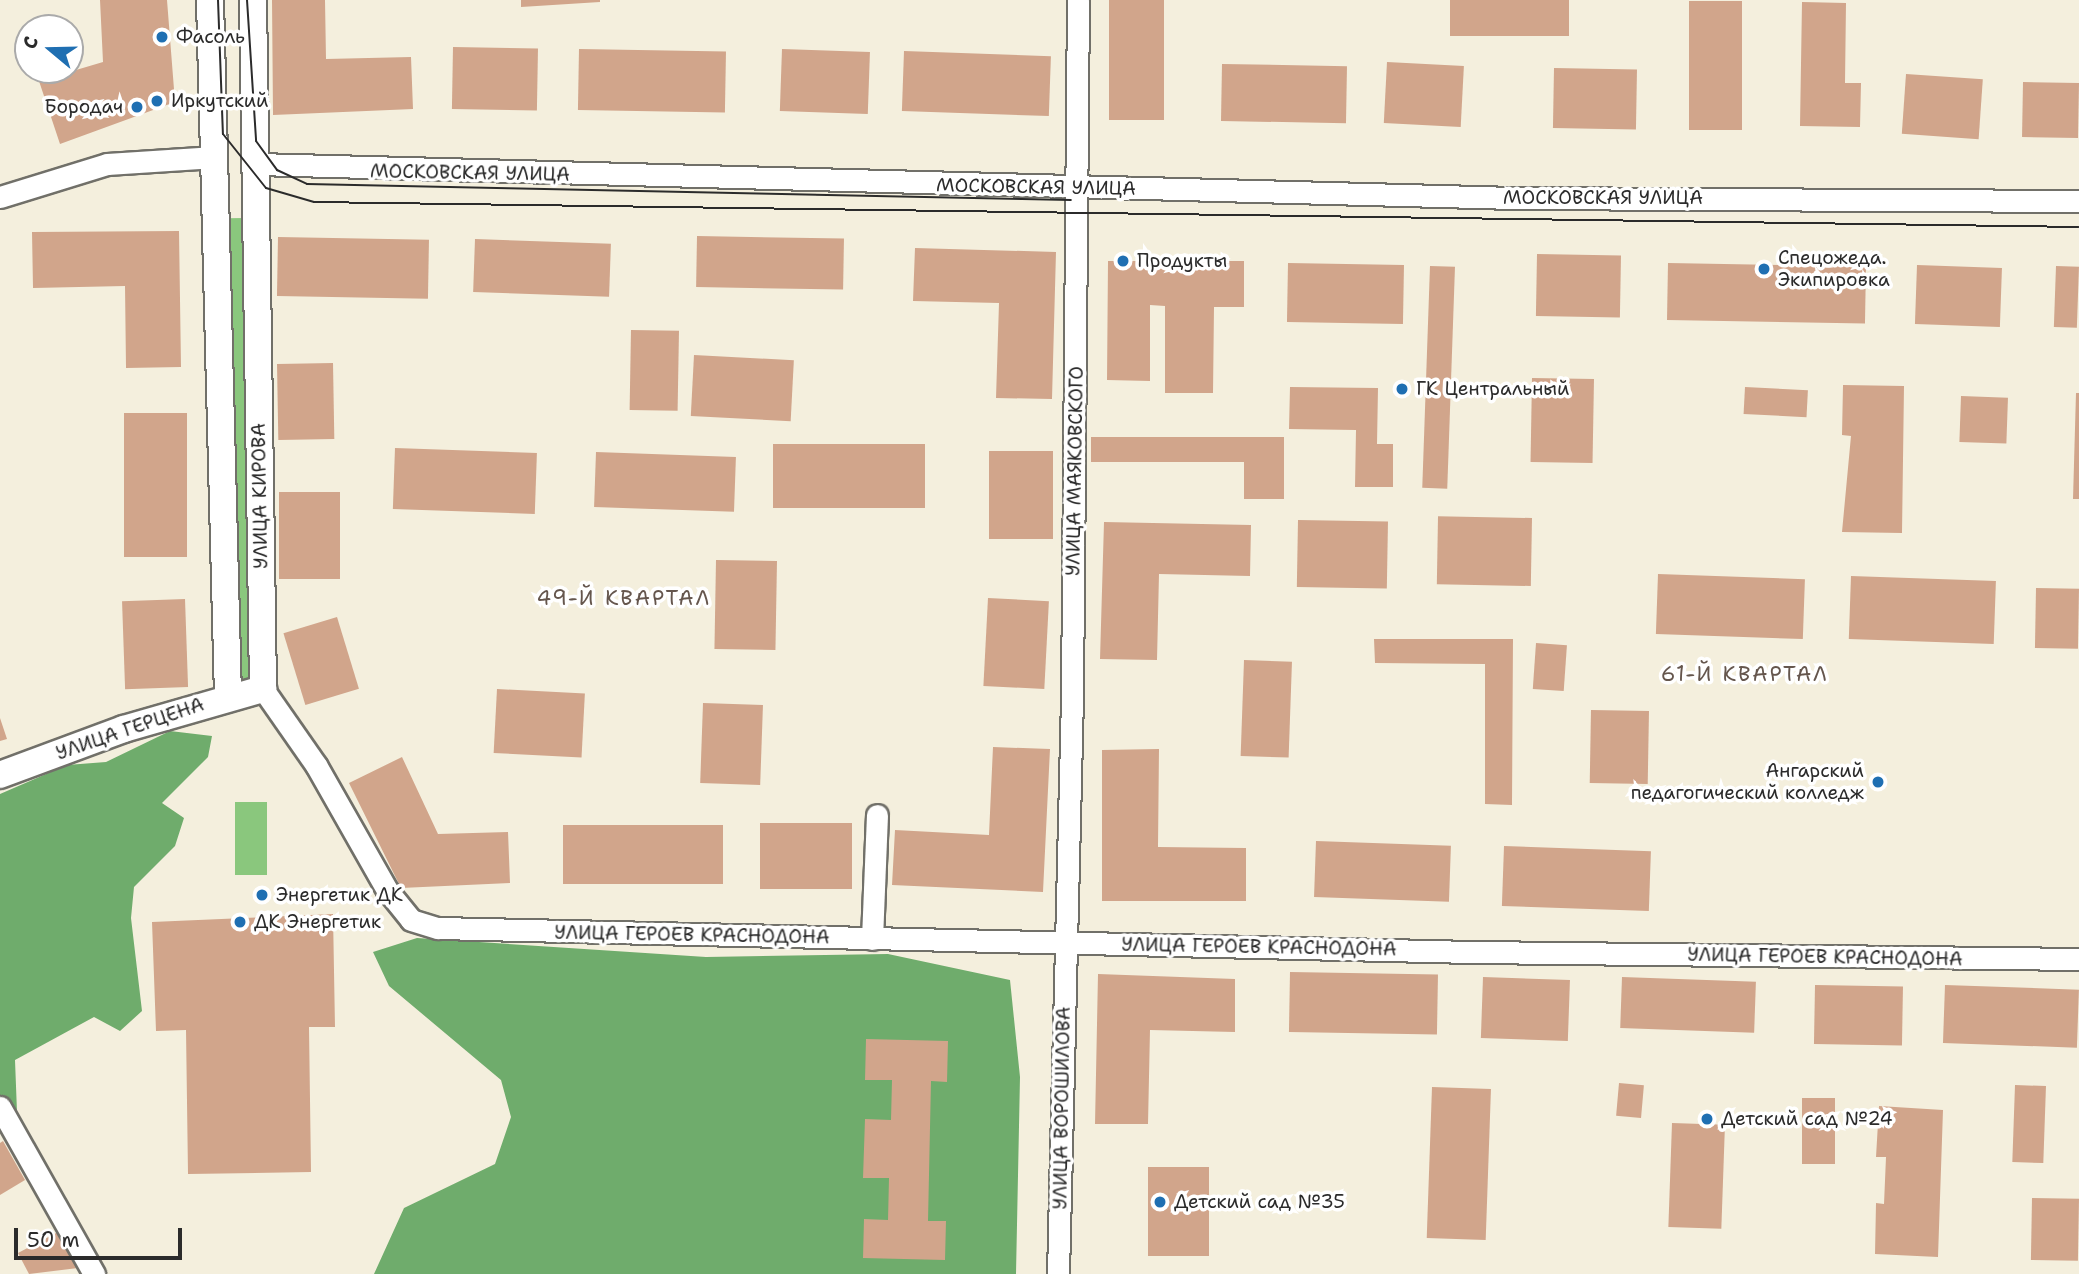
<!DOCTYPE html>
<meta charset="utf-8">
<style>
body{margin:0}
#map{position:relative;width:2079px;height:1274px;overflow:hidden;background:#f4efdd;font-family:"Shantell Sans",sans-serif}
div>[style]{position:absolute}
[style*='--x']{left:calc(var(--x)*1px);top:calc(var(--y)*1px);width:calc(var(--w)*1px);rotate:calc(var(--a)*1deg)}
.green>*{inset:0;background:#8ac77d;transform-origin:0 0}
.forest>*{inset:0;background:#6fac6c}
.building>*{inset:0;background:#d1a58b;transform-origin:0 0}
.roads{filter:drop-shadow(2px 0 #717069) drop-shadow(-2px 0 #717069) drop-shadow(0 2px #717069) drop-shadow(0 -2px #717069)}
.minor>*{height:21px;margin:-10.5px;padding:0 10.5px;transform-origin:10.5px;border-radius:10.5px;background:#fff}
.tertiary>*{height:26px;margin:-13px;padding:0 13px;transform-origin:13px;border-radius:13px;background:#fff}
.tram>*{height:2px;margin:-1px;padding:0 1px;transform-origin:1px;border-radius:1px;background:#2b2b2b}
.dots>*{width:19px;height:19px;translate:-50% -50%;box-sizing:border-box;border:4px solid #fff;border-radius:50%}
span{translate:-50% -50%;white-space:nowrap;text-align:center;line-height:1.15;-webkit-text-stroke:7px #fff;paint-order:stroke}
.poi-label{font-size:19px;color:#2b2b2b}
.left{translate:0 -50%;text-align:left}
.right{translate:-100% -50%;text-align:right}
.street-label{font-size:19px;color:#2b2b2b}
.neighbourhood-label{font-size:21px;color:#65564d;letter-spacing:2px}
.north{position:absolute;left:14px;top:14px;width:70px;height:70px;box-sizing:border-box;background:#fff;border:2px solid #aaa;border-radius:50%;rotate:289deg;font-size:19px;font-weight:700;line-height:28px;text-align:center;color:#2b2b2b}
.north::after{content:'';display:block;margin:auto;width:24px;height:32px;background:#1f6fb2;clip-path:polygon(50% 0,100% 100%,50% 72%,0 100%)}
.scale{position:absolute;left:14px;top:1228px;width:168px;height:32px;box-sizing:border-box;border:4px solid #2b2b2b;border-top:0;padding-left:9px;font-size:21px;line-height:24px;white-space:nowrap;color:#2b2b2b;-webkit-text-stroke:5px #fff;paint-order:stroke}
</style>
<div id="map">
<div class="green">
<div style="left:246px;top:218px;width:461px;height:21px;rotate:89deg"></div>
<div style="left:235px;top:802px;width:32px;height:73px"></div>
</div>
<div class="forest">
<div style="clip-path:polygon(170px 731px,212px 736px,208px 757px,162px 803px,184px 818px,175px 846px,134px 887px,131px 918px,142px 1011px,120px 1031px,94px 1017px,15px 1060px,17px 1112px,0 1130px,0 794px,67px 765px,106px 762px)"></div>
<div style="clip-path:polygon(417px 938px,706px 957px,888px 954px,1010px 980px,1020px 1077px,1016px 1274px,374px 1274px,404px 1208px,495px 1164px,511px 1117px,501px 1080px,389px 986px,373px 952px)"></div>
</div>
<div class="building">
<div style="clip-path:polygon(100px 0,167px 0,175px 102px,60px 144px,39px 81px,103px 62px)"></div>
<div style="clip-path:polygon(272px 0,325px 0,326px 59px,411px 57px,413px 109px,273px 115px)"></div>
<div style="clip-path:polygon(521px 0,600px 0,600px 2px,521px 7px)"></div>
<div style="left:1109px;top:0;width:55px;height:120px"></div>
<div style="left:1450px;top:0;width:119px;height:36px"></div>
<div style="left:1689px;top:1px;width:53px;height:129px"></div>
<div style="clip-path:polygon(1802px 2px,1846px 3px,1845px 83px,1861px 83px,1860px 127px,1800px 126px)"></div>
<div style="left:453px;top:47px;width:85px;height:62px;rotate:1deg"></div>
<div style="left:579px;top:49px;width:147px;height:61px;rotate:1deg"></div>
<div style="left:782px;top:49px;width:88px;height:62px;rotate:2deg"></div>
<div style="left:904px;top:51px;width:147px;height:60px;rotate:2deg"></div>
<div style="left:1387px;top:62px;width:77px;height:61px;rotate:3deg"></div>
<div style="left:1222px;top:64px;width:125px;height:57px;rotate:1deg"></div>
<div style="left:1554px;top:68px;width:83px;height:60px;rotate:1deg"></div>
<div style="left:1906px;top:74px;width:77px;height:60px;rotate:4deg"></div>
<div style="left:2023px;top:82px;width:56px;height:55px;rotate:1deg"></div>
<div style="clip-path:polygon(179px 231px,181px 367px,126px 368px,125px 286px,33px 288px,32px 232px)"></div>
<div style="left:697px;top:236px;width:147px;height:51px;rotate:1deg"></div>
<div style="left:278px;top:237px;width:151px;height:59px;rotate:1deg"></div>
<div style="left:475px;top:239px;width:136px;height:53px;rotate:2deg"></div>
<div style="clip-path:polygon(915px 248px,1056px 252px,1052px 399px,996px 398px,999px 303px,913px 301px)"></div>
<div style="left:1537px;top:254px;width:84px;height:62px;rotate:1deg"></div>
<div style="clip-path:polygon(1108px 261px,1244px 261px,1244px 307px,1214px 307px,1213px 393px,1165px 393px,1165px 306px,1150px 305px,1150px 381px,1107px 380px)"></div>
<div style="left:1288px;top:263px;width:116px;height:59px;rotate:1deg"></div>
<div style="left:1668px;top:263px;width:198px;height:57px;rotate:1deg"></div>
<div style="left:1917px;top:265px;width:85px;height:59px;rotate:2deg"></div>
<div style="left:1430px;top:266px;width:25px;height:222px;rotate:2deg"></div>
<div style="left:2056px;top:266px;width:23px;height:61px;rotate:2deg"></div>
<div style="left:631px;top:330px;width:48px;height:80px;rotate:1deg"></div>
<div style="left:694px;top:355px;width:100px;height:61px;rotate:3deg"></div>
<div style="left:333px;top:363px;width:76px;height:56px;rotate:89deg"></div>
<div style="left:1532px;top:378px;width:62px;height:84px;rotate:1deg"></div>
<div style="clip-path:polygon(1843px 385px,1904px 386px,1902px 533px,1842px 532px,1851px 436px,1842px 435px)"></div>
<div style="clip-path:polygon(1290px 387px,1378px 388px,1377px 444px,1393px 444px,1393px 487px,1355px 487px,1356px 430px,1289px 429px)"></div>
<div style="left:1745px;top:387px;width:63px;height:27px;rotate:3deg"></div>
<div style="clip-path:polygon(2076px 393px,2079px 393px,2079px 499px,2073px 499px)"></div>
<div style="left:1961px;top:396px;width:47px;height:46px;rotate:2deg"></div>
<div style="left:124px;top:413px;width:63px;height:144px"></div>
<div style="clip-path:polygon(1091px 437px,1284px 437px,1284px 499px,1244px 499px,1244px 462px,1091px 462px)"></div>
<div style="left:925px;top:444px;width:64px;height:152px;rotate:90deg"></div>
<div style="left:395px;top:448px;width:142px;height:61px;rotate:2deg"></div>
<div style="left:989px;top:451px;width:64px;height:88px"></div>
<div style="left:596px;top:452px;width:140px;height:55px;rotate:2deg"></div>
<div style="left:279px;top:492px;width:61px;height:87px"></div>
<div style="left:1532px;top:518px;width:68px;height:94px;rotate:91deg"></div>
<div style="left:1298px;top:520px;width:90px;height:67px;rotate:1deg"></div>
<div style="clip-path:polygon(1104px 522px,1251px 525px,1250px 576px,1159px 574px,1157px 660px,1100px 659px)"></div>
<div style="left:716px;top:560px;width:61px;height:89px;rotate:1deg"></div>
<div style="left:1658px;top:574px;width:147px;height:60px;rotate:2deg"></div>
<div style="left:1851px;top:576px;width:145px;height:63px;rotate:2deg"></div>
<div style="left:2036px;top:588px;width:43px;height:60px;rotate:1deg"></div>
<div style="left:988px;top:598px;width:61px;height:88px;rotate:3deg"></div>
<div style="left:185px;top:599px;width:88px;height:63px;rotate:88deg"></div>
<div style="left:337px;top:617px;width:75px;height:56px;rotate:73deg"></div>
<div style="clip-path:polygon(1374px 639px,1513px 639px,1512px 805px,1485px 804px,1485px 664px,1375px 663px)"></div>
<div style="left:1536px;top:643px;width:31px;height:46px;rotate:4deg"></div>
<div style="left:1244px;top:660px;width:48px;height:96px;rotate:2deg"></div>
<div style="left:497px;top:689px;width:88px;height:64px;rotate:3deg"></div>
<div style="left:703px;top:703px;width:60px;height:80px;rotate:2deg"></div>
<div style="left:1591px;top:710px;width:58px;height:73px;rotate:1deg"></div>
<div style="clip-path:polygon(0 718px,7px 739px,0 741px)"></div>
<div style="clip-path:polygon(993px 747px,1050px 749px,1043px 892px,892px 885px,895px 830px,989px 835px)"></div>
<div style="clip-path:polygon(1159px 749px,1158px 847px,1246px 848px,1246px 901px,1102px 901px,1102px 750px)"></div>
<div style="clip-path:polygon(402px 757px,438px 834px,508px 832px,510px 883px,401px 888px,349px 783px)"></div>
<div style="left:852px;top:823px;width:66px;height:92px;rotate:90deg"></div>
<div style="left:563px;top:825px;width:160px;height:59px"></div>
<div style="left:1316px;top:841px;width:135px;height:56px;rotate:2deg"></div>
<div style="left:1504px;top:846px;width:147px;height:60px;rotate:2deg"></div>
<div style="clip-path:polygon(333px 914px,335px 1027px,309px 1027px,311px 1172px,188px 1174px,186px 1030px,156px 1031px,152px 922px)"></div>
<div style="left:1290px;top:972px;width:148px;height:60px;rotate:1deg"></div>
<div style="clip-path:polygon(1098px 974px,1235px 979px,1235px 1032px,1150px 1030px,1148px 1124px,1095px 1124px)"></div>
<div style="left:1483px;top:977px;width:87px;height:61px;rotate:2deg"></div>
<div style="left:1622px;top:977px;width:134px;height:51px;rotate:2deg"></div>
<div style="left:1815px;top:985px;width:88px;height:59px;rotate:1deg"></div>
<div style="left:1945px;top:985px;width:134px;height:58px;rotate:2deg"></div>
<div style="clip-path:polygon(866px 1039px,948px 1041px,947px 1082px,931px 1081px,928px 1221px,946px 1221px,945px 1260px,863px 1258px,864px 1219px,888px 1220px,889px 1178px,863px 1178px,865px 1119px,891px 1120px,892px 1080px,865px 1080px)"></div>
<div style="left:1619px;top:1083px;width:25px;height:33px;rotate:5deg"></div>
<div style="left:2015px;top:1085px;width:31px;height:77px;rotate:2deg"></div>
<div style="left:1432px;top:1087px;width:59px;height:151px;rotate:2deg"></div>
<div style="left:1802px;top:1098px;width:33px;height:66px"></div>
<div style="clip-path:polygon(1879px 1106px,1943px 1110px,1938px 1257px,1875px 1254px,1876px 1203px,1884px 1204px,1886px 1157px,1876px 1157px)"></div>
<div style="left:1672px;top:1123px;width:53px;height:104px;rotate:2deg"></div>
<div style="clip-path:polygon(3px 1141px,25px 1180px,0 1195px,0 1143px)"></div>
<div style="left:1148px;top:1167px;width:61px;height:89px"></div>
<div style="left:2032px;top:1198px;width:47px;height:62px;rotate:1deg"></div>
<div style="clip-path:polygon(58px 1232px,78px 1268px,29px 1274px,18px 1253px)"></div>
</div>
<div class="roads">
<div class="minor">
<div style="--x:257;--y:164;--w:1256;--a:1.55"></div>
<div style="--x:1513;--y:198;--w:566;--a:0.3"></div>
<div style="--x:0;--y:197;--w:112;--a:-17.1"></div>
<div style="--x:107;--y:164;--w:108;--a:-3.7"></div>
<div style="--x:263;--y:689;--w:93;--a:55.1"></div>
<div style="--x:316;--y:765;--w:144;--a:60.4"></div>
<div style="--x:387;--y:890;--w:38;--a:51"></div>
<div style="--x:411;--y:920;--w:28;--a:17"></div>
<div style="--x:438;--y:928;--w:1037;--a:1.33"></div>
<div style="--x:1475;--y:952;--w:604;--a:0.66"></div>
<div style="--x:872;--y:939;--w:124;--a:-87.7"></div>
<div style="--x:0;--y:1107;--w:192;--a:60.6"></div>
<div style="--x:1058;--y:1274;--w:577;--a:-88.61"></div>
<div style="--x:1072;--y:697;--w:697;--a:-89.51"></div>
</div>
<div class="tertiary">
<div style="--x:210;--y:0;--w:696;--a:88.52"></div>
<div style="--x:0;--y:775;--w:132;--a:-20.4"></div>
<div style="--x:124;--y:729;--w:145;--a:-16.1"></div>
<div style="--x:263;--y:689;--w:689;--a:-90.83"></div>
</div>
</div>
<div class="tram">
<div style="--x:218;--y:0;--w:134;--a:87.9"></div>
<div style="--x:223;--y:134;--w:69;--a:51.5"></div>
<div style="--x:266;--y:188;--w:50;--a:16.3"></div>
<div style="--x:314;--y:202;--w:1765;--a:0.81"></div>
<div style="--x:247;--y:0;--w:141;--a:86.3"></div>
<div style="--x:256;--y:141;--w:36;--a:54"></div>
<div style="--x:277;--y:170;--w:33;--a:25"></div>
<div style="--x:307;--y:184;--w:764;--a:1.2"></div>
</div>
<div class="dots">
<div style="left:162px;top:37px;background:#1f6fb2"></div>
<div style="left:157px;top:101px;background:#1f6fb2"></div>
<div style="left:137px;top:107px;background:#1f6fb2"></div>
<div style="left:1123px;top:261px;background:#1f6fb2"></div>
<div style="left:1764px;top:269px;background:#1f6fb2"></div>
<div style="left:1402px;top:389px;background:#1f6fb2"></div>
<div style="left:1878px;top:782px;background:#1f6fb2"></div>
<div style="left:262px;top:895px;background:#1f6fb2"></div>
<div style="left:240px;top:922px;background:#1f6fb2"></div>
<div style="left:1707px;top:1119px;background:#1f6fb2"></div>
<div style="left:1160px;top:1202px;background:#1f6fb2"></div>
</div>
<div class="poi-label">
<span class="left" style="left:176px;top:37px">Фасоль</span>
<span class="left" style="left:171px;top:101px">Иркутский</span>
<span class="right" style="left:123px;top:107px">Бородач</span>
<span class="left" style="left:1778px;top:269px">Спецожеда.<br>Экипировка</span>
<span class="left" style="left:1137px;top:261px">Продукты</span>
<span class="left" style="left:1416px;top:389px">ГК Центральный</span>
<span class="right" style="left:1864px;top:782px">Ангарский<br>педагогический колледж</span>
<span class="left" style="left:276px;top:895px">Энергетик ДК</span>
<span class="left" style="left:254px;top:922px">ДК Энергетик</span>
<span class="left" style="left:1721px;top:1119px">Детский сад №24</span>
<span class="left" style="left:1174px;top:1202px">Детский сад №35</span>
</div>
<div class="street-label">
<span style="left:470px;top:173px;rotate:1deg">МОСКОВСКАЯ УЛИЦА</span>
<span style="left:1036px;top:187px;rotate:1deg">МОСКОВСКАЯ УЛИЦА</span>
<span style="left:1603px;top:198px">МОСКОВСКАЯ УЛИЦА</span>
<span style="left:1075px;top:471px;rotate:-89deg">УЛИЦА МАЯКОВСКОГО</span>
<span style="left:260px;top:496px;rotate:-91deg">УЛИЦА КИРОВА</span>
<span style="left:130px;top:729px;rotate:-19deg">УЛИЦА ГЕРЦЕНА</span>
<span style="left:692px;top:935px;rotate:1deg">УЛИЦА ГЕРОЕВ КРАСНОДОНА</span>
<span style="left:1259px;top:947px;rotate:1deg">УЛИЦА ГЕРОЕВ КРАСНОДОНА</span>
<span style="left:1825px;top:957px;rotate:1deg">УЛИЦА ГЕРОЕВ КРАСНОДОНА</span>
<span style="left:1062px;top:1108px;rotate:-89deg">УЛИЦА ВОРОШИЛОВА</span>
</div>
<div class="neighbourhood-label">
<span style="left:624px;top:598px">49-Й КВАРТАЛ</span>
<span style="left:1745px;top:674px">61-Й КВАРТАЛ</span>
</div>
<div class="north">С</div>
<div class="scale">50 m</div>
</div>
